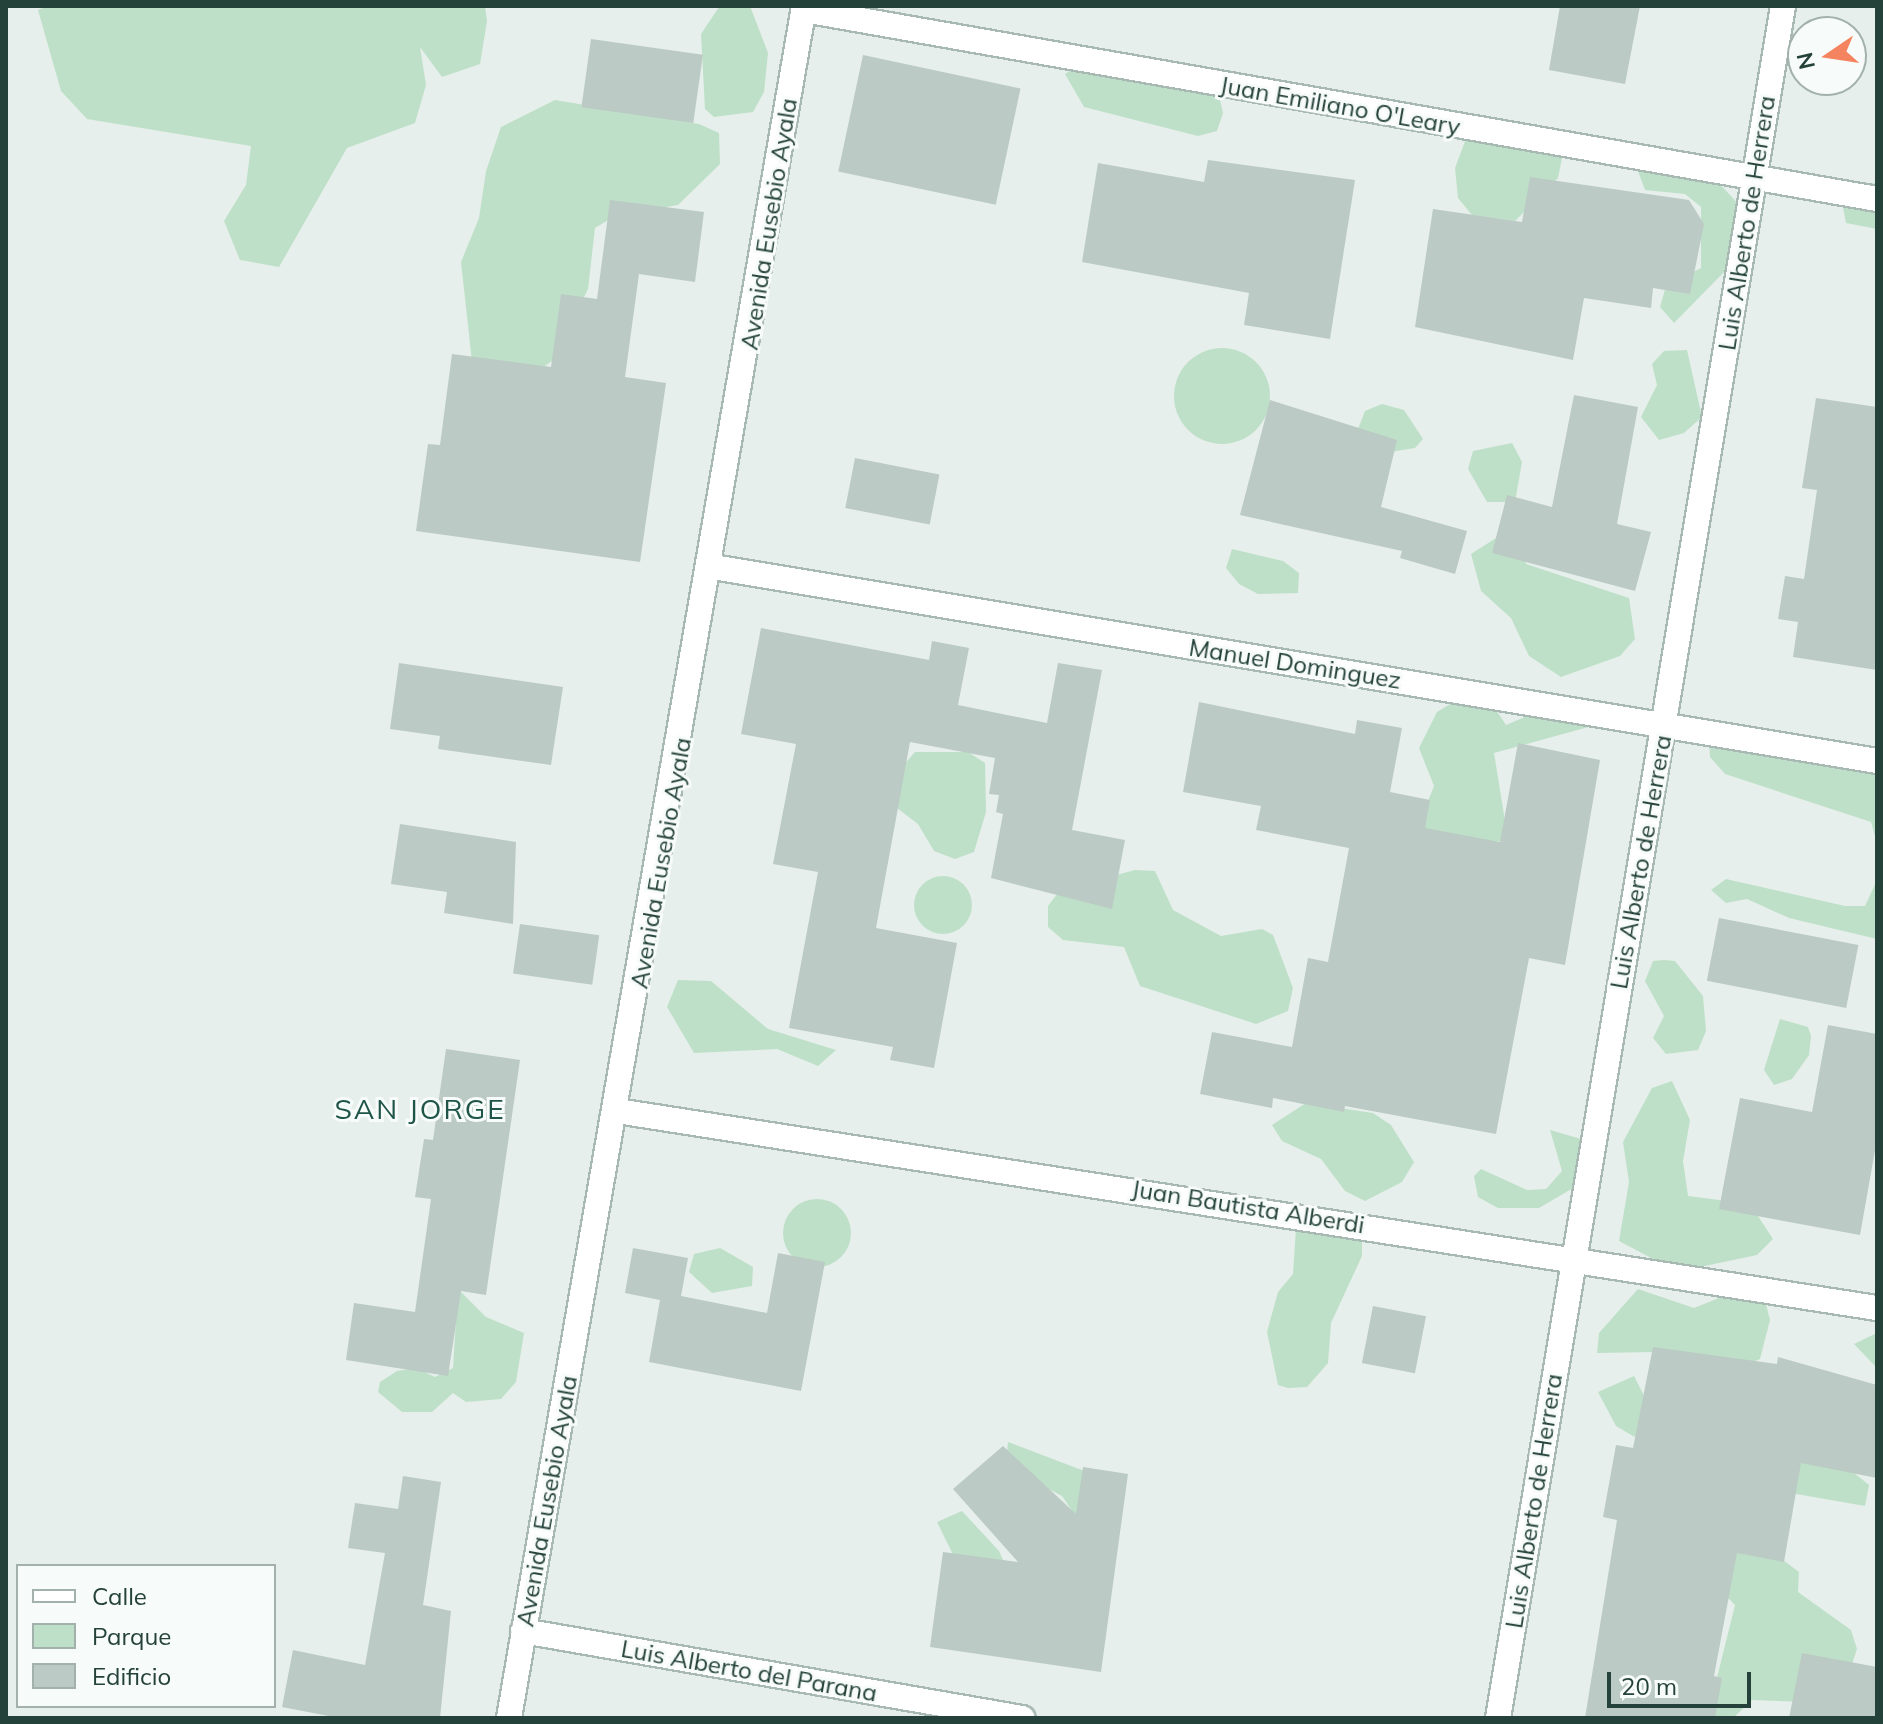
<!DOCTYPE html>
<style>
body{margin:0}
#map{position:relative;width:1883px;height:1724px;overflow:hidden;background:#e6efeb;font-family:Mulish,sans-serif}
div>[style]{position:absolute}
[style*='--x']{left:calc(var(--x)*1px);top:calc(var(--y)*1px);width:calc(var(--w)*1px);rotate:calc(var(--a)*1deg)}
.green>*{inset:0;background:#bfe0c8}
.round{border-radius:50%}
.building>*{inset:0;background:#bbcac4;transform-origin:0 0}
.roads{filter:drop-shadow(2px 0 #a8b8b2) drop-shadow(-2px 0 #a8b8b2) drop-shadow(0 2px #a8b8b2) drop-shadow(0 -2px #a8b8b2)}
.minor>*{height:24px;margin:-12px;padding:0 12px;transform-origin:12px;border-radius:12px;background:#fff}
span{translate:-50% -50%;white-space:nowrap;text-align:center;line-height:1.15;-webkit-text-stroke:6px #f7fbf9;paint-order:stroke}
.street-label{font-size:24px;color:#24423a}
.quarter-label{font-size:28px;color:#1f5548;letter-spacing:2px}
.frame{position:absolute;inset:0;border:8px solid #24423a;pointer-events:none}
.legend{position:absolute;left:16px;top:1564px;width:260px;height:144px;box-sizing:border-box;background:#f7fbf9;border:2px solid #a3b1ad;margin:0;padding:10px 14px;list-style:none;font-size:24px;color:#24423a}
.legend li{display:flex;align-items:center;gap:16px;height:40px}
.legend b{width:40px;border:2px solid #a3b1ad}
.north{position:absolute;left:1787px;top:16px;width:80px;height:80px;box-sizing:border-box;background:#f7fbf9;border:2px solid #a3b1ad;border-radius:50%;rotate:257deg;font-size:22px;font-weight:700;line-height:32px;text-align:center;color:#24423a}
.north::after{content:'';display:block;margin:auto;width:28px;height:36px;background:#f4845f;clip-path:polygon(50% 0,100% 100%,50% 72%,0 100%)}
.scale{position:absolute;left:1607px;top:1672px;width:144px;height:36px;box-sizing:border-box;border:4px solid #24423a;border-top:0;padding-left:10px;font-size:24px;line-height:28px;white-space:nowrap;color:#24423a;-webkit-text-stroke:6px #f7fbf9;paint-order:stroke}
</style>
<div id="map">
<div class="green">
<div style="clip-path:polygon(48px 6px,485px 6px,487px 21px,480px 64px,442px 77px,420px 47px,426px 85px,415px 123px,347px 148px,279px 267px,240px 260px,224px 221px,246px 185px,251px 146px,87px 119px,61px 91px,38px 10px)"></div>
<div style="clip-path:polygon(750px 6px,768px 53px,764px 92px,753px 112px,714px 117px,705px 109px,701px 34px,719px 7px)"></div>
<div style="clip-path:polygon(1083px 63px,1218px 91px,1223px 113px,1217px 131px,1198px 136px,1084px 107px,1065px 74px)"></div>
<div style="clip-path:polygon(555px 100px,699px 124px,719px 133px,720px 164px,678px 205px,615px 216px,595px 228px,588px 289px,552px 361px,535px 373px,473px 371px,461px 262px,479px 218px,486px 171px,501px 127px)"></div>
<div style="clip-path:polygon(1470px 128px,1564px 148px,1558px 178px,1515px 221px,1472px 215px,1458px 198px,1455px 168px)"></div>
<div style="clip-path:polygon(1691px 153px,1742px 208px,1731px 265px,1674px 323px,1660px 307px,1666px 286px,1701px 268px,1701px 207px,1685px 194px,1645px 190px,1638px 171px,1650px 154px)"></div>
<div style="clip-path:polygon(1877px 183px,1877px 229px,1846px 223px,1842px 202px,1854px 185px)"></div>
<div class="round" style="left:1174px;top:348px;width:96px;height:96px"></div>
<div style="clip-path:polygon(1687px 350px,1702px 417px,1684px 433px,1659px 440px,1641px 417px,1657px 385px,1652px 364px,1664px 351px)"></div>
<div style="clip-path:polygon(1382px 404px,1404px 410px,1423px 439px,1415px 448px,1384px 453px,1358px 429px,1365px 411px)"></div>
<div style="clip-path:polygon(1512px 443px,1522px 462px,1515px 502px,1487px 502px,1468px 469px,1473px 451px)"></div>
<div style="clip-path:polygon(1504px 533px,1521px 544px,1526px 564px,1629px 598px,1635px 639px,1620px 656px,1561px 677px,1529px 656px,1511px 618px,1481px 591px,1471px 554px)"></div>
<div style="clip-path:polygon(1232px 549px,1283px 561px,1299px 573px,1298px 593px,1258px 594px,1239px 584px,1226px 568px)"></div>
<div style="clip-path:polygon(1572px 697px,1591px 706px,1592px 726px,1494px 753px,1507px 833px,1501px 841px,1439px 846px,1419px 824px,1434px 786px,1419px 748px,1437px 712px,1455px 701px,1496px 710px,1506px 725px)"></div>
<div style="clip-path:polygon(1725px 726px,1877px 770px,1877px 843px,1871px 822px,1725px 774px,1710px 757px,1709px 738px)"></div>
<div style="clip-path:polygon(915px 752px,968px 752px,985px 763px,986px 812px,974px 852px,955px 859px,934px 851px,918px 824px,893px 805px,901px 768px)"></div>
<div style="clip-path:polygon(1135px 870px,1155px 871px,1173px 910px,1221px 936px,1262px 929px,1273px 935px,1293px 988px,1288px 1011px,1256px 1024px,1140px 986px,1124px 947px,1063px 940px,1048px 927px,1048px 906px,1060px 890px)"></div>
<div class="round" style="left:914px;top:876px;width:58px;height:58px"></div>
<div style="clip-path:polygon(1726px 879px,1845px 906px,1865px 906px,1877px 880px,1877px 939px,1789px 918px,1747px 899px,1726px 903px,1711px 890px)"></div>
<div style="clip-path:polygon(1664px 960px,1675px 961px,1703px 996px,1706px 1031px,1698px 1050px,1666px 1054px,1653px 1038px,1664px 1016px,1645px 981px,1653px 961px)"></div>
<div style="clip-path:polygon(678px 980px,711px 981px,768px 1029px,836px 1050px,818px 1066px,777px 1049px,694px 1053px,667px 1007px)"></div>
<div style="clip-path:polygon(1780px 1019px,1808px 1027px,1811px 1036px,1809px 1055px,1792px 1079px,1774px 1085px,1764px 1070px)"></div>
<div style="clip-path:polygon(1672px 1081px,1690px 1120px,1683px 1161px,1688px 1196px,1750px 1204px,1773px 1239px,1757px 1255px,1695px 1268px,1655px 1260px,1619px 1241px,1629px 1182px,1623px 1142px,1652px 1088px)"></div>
<div style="clip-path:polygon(1306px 1103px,1373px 1113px,1391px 1125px,1414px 1162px,1402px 1182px,1365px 1201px,1345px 1191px,1321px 1159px,1282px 1141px,1272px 1125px)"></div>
<div style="clip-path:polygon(1550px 1130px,1581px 1139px,1573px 1188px,1539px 1208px,1498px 1208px,1478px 1197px,1474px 1176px,1481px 1169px,1527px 1190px,1546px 1189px,1562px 1171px)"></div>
<div class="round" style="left:783px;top:1199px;width:68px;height:68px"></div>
<div style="clip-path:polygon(1296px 1228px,1362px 1235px,1362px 1256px,1331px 1323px,1328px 1363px,1307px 1387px,1288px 1388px,1278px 1385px,1267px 1332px,1278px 1292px,1293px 1274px)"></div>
<div style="clip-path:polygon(720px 1248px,753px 1267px,752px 1286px,712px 1293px,689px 1272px,694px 1254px)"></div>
<div style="clip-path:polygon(458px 1289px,486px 1317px,524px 1333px,516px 1382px,501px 1399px,466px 1402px,453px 1393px,432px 1412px,402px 1412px,378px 1392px,380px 1382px,397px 1371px,416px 1368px,435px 1377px,453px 1368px)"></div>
<div style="clip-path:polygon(1638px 1289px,1694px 1308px,1729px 1294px,1765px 1300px,1770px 1320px,1760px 1359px,1741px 1367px,1657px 1352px,1597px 1353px,1599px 1333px)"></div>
<div style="clip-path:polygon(1877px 1333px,1877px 1368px,1854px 1344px)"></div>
<div style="clip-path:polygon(1634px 1376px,1656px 1419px,1837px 1459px,1869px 1485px,1865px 1506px,1785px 1492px,1633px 1436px,1616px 1426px,1598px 1392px)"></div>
<div style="clip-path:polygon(1008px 1442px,1087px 1472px,1091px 1501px,1075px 1515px,1062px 1496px,1024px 1476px,1007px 1452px)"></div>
<div style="clip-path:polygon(962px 1511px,999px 1551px,1011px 1579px,968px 1585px,937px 1522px)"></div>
<div style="clip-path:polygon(1729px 1539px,1743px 1554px,1783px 1560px,1799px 1572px,1798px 1592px,1851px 1630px,1857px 1649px,1844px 1688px,1830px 1703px,1752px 1700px,1733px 1718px,1707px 1718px,1735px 1605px,1706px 1576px)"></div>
</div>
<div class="building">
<div style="clip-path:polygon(1560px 6px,1640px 6px,1625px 84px,1549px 70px)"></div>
<div style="left:591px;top:39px;width:113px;height:69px;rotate:8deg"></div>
<div style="left:863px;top:55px;width:161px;height:119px;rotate:12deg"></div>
<div style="clip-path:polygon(1208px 160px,1355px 180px,1330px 339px,1244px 325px,1249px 293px,1082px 262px,1098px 163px,1204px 182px)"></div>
<div style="clip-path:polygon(1530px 177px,1689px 200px,1704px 224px,1690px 294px,1653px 288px,1651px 308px,1584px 298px,1573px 360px,1415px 327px,1433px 209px,1522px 222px)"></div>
<div style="clip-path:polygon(610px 200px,704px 212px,695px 282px,639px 274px,625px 377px,666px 383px,640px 562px,416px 531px,428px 444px,440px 445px,452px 354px,551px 367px,561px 294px,597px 299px)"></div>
<div style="clip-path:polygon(1574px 395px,1638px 407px,1617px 524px,1651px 532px,1635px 591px,1492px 553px,1507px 495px,1552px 507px)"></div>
<div style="clip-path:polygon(1816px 398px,1877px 407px,1877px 670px,1793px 657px,1798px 622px,1778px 619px,1785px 576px,1804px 579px,1817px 490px,1802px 488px)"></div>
<div style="clip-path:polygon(1270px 400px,1397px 440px,1381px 507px,1467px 531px,1455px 574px,1400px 558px,1402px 551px,1240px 515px)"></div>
<div style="left:855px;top:458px;width:86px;height:51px;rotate:11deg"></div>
<div style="clip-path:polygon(761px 628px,929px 660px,932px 641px,969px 648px,958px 705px,1047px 723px,1058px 663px,1102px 670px,1072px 830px,1125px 840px,1112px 909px,991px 878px,1003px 814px,996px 812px,999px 795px,989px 794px,995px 758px,910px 742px,876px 928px,957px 943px,934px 1068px,890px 1060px,893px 1047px,789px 1028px,818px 872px,773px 864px,796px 744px,741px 734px)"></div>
<div style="clip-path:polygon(399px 663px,563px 687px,551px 765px,438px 749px,440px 736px,390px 729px)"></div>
<div style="clip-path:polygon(1199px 702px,1355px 734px,1357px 720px,1402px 728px,1390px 792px,1430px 800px,1425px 828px,1500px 842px,1518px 743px,1600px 760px,1565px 965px,1529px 958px,1496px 1134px,1345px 1106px,1344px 1112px,1273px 1098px,1272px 1108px,1200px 1094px,1212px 1032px,1292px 1047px,1308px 958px,1328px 962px,1349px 848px,1256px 830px,1261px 806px,1183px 792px)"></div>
<div style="clip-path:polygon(400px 824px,516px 842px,513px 924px,444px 913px,447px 892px,391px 884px)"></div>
<div style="left:1719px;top:918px;width:142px;height:64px;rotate:11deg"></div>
<div style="left:520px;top:924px;width:80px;height:50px;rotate:8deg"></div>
<div style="clip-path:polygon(1828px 1025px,1877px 1034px,1877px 1139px,1860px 1235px,1719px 1209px,1740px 1098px,1812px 1112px)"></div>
<div style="clip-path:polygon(446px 1049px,520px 1060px,486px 1295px,461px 1291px,448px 1376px,346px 1360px,354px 1303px,415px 1312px,431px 1199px,415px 1197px,424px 1139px,433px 1140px)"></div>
<div style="clip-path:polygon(633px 1248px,688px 1258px,681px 1296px,767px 1313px,778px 1253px,825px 1262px,801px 1391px,649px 1362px,660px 1300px,625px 1293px)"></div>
<div style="left:1373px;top:1306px;width:54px;height:58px;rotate:11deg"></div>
<div style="clip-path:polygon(1653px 1347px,1777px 1364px,1778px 1357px,1877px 1385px,1877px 1478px,1801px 1463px,1784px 1562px,1737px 1553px,1714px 1676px,1722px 1678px,1715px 1718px,1585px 1718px,1617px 1520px,1603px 1517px,1616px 1445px,1633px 1448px)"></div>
<div style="clip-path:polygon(1003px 1446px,1076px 1514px,1083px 1467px,1128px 1474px,1101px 1672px,930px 1647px,943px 1552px,1018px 1562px,953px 1489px)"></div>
<div style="clip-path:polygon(403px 1476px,441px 1482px,423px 1605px,451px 1611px,440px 1718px,339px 1718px,282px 1707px,293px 1650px,365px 1665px,385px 1553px,348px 1548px,355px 1503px,398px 1509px)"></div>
<div style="clip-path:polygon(1802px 1653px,1877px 1667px,1877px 1718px,1789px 1718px)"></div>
</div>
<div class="roads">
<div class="minor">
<div style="--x:804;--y:10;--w:1090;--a:9.99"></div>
<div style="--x:713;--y:567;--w:1180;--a:9.46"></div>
<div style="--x:617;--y:1111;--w:1275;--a:8.89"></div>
<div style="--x:523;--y:1631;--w:507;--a:9.89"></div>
<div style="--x:509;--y:1718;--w:1737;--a:-80.22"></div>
<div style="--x:1498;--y:1718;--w:1736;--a:-80.55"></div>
</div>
</div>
<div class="street-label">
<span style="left:1340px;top:106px;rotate:10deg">Juan Emiliano O'Leary</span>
<span style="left:1747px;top:223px;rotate:-81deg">Luis Alberto de Herrera</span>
<span style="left:769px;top:224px;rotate:-81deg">Avenida Eusebio Ayala</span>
<span style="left:1295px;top:664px;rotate:9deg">Manuel Dominguez</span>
<span style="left:1641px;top:862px;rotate:-80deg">Luis Alberto de Herrera</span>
<span style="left:661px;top:863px;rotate:-80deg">Avenida Eusebio Ayala</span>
<span style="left:1248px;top:1207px;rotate:9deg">Juan Bautista Alberdi</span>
<span style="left:547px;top:1501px;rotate:-80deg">Avenida Eusebio Ayala</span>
<span style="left:1534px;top:1501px;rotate:-81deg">Luis Alberto de Herrera</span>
<span style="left:749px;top:1671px;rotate:10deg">Luis Alberto del Parana</span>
</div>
<div class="quarter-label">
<span style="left:420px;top:1109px">SAN JORGE</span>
</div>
<div class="frame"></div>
<ul class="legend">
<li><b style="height:10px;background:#fff"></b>Calle</li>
<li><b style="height:22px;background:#bfe0c8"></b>Parque</li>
<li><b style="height:22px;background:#bbcac4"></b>Edificio</li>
</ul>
<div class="north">N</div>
<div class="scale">20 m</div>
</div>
